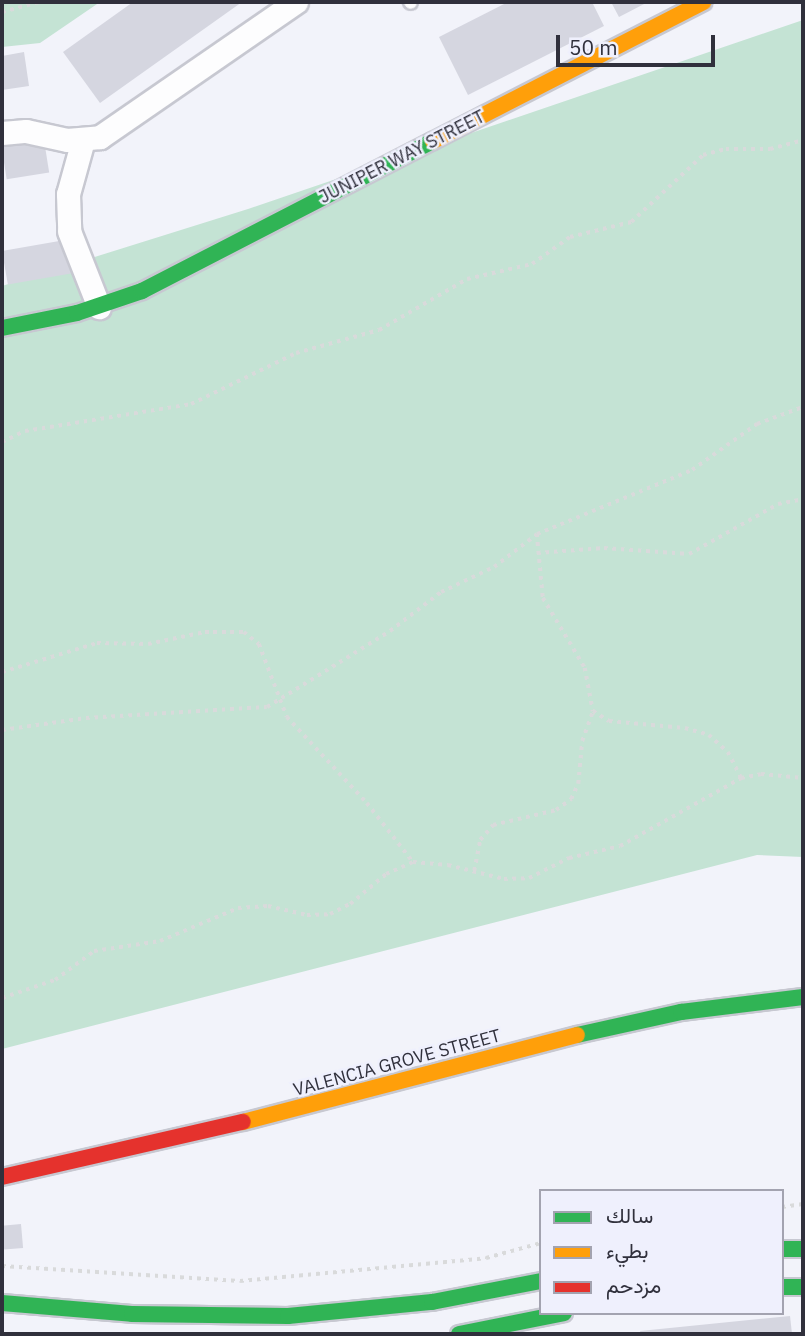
<!DOCTYPE html>
<meta charset="utf-8">
<style>
body{margin:0}
#map{position:relative;width:805px;height:1336px;overflow:hidden;background:#f2f3fa;font-family:"IBM Plex Sans",Vazirmatn,sans-serif}
div>[style]{position:absolute}
[style*='--x']{left:calc(var(--x)*1px);top:calc(var(--y)*1px);width:calc(var(--w)*1px);rotate:calc(var(--a)*1deg)}
.green>*{inset:0;background:#c4e3d4}
.building>*{inset:0;background:#d5d6e0;transform-origin:0 0}
.path>*{height:3.5px;margin-top:-1.75px;transform-origin:0;background:repeating-linear-gradient(90deg,#d9dadb 0 3.5px,transparent 0 8.5px)}
.roads{filter:drop-shadow(2px 0 #c7c8d1) drop-shadow(-2px 0 #c7c8d1) drop-shadow(0 2px #c7c8d1) drop-shadow(0 -2px #c7c8d1)}
.lane>*{height:12px;margin:-6px;padding:0 6px;transform-origin:6px;border-radius:6px;background:#fdfdfe}
.street>*{height:23px;margin:-11.5px;padding:0 11.5px;transform-origin:11.5px;border-radius:11.5px;background:#fdfdfe}
.fast>*{height:16px;margin:-8px;padding:0 8px;transform-origin:8px;border-radius:8px;background:#30b455}
.slow>*{height:16px;margin:-8px;padding:0 8px;transform-origin:8px;border-radius:8px;background:#ff9f0a}
.jam>*{height:16px;margin:-8px;padding:0 8px;transform-origin:8px;border-radius:8px;background:#e5322d}
span{translate:-50% -50%;white-space:nowrap;text-align:center;line-height:1.15;-webkit-text-stroke:5px #eff0fd;paint-order:stroke}
.street-label{font-size:18px;color:#30303c}
.frame{position:absolute;inset:0;border:4px solid #30303c;pointer-events:none}
.legend{position:absolute;left:539px;top:1189px;width:245px;height:126px;box-sizing:border-box;background:#eff0fd;border:2px solid #a3a3b0;margin:0;padding:9px 12px;list-style:none;font-size:21px;color:#30303c}
.legend li{display:flex;align-items:center;gap:14px;height:35px}
.legend b{width:35px;border:2px solid #a3a3b0}
.scale{position:absolute;left:556px;top:35px;width:159px;height:32px;box-sizing:border-box;border:4px solid #30303c;border-top:0;padding-left:9px;font-size:21px;line-height:24px;white-space:nowrap;color:#30303c;-webkit-text-stroke:5px #eff0fd;paint-order:stroke}
</style>
<div id="map">
<div class="green">
<div style="clip-path:polygon(2px 2px,100px 2px,40px 43px,2px 47px)"></div>
<div style="clip-path:polygon(803px 20px,803px 857px,757px 855px,2px 1049px,2px 286px,248px 209px)"></div>
</div>
<div class="building">
<div style="clip-path:polygon(133px 2px,242px 2px,100px 103px,63px 52px)"></div>
<div style="clip-path:polygon(508px 2px,592px 2px,604px 26px,468px 95px,439px 37px)"></div>
<div style="clip-path:polygon(611px 2px,648px 2px,619px 17px)"></div>
<div style="clip-path:polygon(24px 52px,29px 86px,2px 90px,2px 56px)"></div>
<div style="left:44px;top:140px;width:33px;height:43px;rotate:81deg"></div>
<div style="left:65px;top:240px;width:34px;height:64px;rotate:80deg"></div>
<div style="left:21px;top:1224px;width:24px;height:19px;rotate:85deg"></div>
<div style="clip-path:polygon(790px 1316px,792px 1334px,641px 1334px,640px 1331px)"></div>
</div>
<div class="path">
<div style="--x:2;--y:12;--w:39;--a:-15"></div>
<div style="--x:2;--y:442;--w:25;--a:-26"></div>
<div style="--x:25;--y:431;--w:168;--a:-9.2"></div>
<div style="--x:191;--y:404;--w:117;--a:-25.9"></div>
<div style="--x:296;--y:353;--w:86;--a:-15.5"></div>
<div style="--x:379;--y:330;--w:102;--a:-30.1"></div>
<div style="--x:467;--y:279;--w:67;--a:-13"></div>
<div style="--x:532;--y:264;--w:47;--a:-35.4"></div>
<div style="--x:570;--y:237;--w:63;--a:-13.8"></div>
<div style="--x:631;--y:222;--w:98;--a:-42.9"></div>
<div style="--x:703;--y:155;--w:24;--a:-15"></div>
<div style="--x:726;--y:149;--w:44;--a:0"></div>
<div style="--x:770;--y:149;--w:34;--a:-15"></div>
<div style="--x:537;--y:534;--w:64;--a:84.6"></div>
<div style="--x:543;--y:598;--w:82;--a:59"></div>
<div style="--x:585;--y:668;--w:44;--a:79.5"></div>
<div style="--x:593;--y:711;--w:19;--a:32"></div>
<div style="--x:609;--y:721;--w:76;--a:5.3"></div>
<div style="--x:685;--y:728;--w:25;--a:16"></div>
<div style="--x:709;--y:735;--w:25;--a:42"></div>
<div style="--x:728;--y:752;--w:29;--a:63"></div>
<div style="--x:537;--y:553;--w:67;--a:-4.3"></div>
<div style="--x:604;--y:548;--w:85;--a:4"></div>
<div style="--x:689;--y:554;--w:102;--a:-29.3"></div>
<div style="--x:778;--y:504;--w:25;--a:-11"></div>
<div style="--x:2;--y:672;--w:99;--a:-17"></div>
<div style="--x:97;--y:643;--w:51;--a:1.1"></div>
<div style="--x:148;--y:644;--w:58;--a:-11.9"></div>
<div style="--x:205;--y:632;--w:39;--a:0"></div>
<div style="--x:244;--y:632;--w:19;--a:39"></div>
<div style="--x:259;--y:644;--w:78;--a:69"></div>
<div style="--x:287;--y:717;--w:117;--a:47.1"></div>
<div style="--x:367;--y:803;--w:75;--a:52.1"></div>
<div style="--x:2;--y:730;--w:85;--a:-8.1"></div>
<div style="--x:86;--y:718;--w:181;--a:-3.5"></div>
<div style="--x:267;--y:707;--w:145;--a:-31.7"></div>
<div style="--x:390;--y:631;--w:64;--a:-37.4"></div>
<div style="--x:441;--y:592;--w:59;--a:-25.3"></div>
<div style="--x:494;--y:567;--w:54;--a:-37.5"></div>
<div style="--x:537;--y:534;--w:168;--a:-22.4"></div>
<div style="--x:692;--y:470;--w:80;--a:-35.3"></div>
<div style="--x:757;--y:424;--w:49;--a:-20.3"></div>
<div style="--x:474;--y:871;--w:32;--a:-79"></div>
<div style="--x:480;--y:840;--w:20;--a:-49"></div>
<div style="--x:493;--y:825;--w:65;--a:-13.4"></div>
<div style="--x:556;--y:810;--w:19;--a:-36"></div>
<div style="--x:571;--y:799;--w:17;--a:-65"></div>
<div style="--x:578;--y:784;--w:43;--a:-84.7"></div>
<div style="--x:582;--y:741;--w:32;--a:-70"></div>
<div style="--x:2;--y:998;--w:56;--a:-18.8"></div>
<div style="--x:55;--y:980;--w:49;--a:-36.6"></div>
<div style="--x:94;--y:951;--w:67;--a:-8.6"></div>
<div style="--x:160;--y:941;--w:85;--a:-22.9"></div>
<div style="--x:238;--y:908;--w:30;--a:-4"></div>
<div style="--x:268;--y:906;--w:40;--a:13"></div>
<div style="--x:307;--y:915;--w:23;--a:-2"></div>
<div style="--x:330;--y:914;--w:22;--a:-27"></div>
<div style="--x:350;--y:904;--w:47;--a:-39.8"></div>
<div style="--x:386;--y:874;--w:30;--a:-24"></div>
<div style="--x:413;--y:862;--w:35;--a:5"></div>
<div style="--x:448;--y:865;--w:58;--a:14"></div>
<div style="--x:504;--y:879;--w:25;--a:-2"></div>
<div style="--x:529;--y:878;--w:45;--a:-26.6"></div>
<div style="--x:569;--y:858;--w:52;--a:-13.2"></div>
<div style="--x:620;--y:846;--w:139;--a:-29.3"></div>
<div style="--x:741;--y:778;--w:20;--a:-11"></div>
<div style="--x:761;--y:774;--w:42;--a:5.4"></div>
<div style="--x:782;--y:1207;--w:21;--a:-8"></div>
<div style="--x:2;--y:1266;--w:238;--a:3.6"></div>
<div style="--x:240;--y:1281;--w:247;--a:-5.3"></div>
<div style="--x:486;--y:1258;--w:57;--a:-15.3"></div>
</div>
<div class="roads">
<div class="lane">
<div style="--x:410;--y:2;--w:1;--a:45"></div>
</div>
<div class="street">
<div style="--x:2;--y:133;--w:24;--a:-5"></div>
<div style="--x:26;--y:131;--w:42;--a:12.4"></div>
<div style="--x:67;--y:140;--w:33;--a:-5"></div>
<div style="--x:100;--y:137;--w:238;--a:-34.6"></div>
<div style="--x:83;--y:140;--w:56;--a:105.5"></div>
<div style="--x:68;--y:194;--w:37;--a:88"></div>
<div style="--x:69;--y:231;--w:82;--a:68.5"></div>
</div>
<div class="fast">
<div style="--x:2;--y:328;--w:76;--a:-11.3"></div>
<div style="--x:77;--y:313;--w:69;--a:-18.7"></div>
<div style="--x:142;--y:291;--w:327;--a:-27.3"></div>
<div style="--x:577;--y:1035;--w:107;--a:-12.5"></div>
<div style="--x:681;--y:1012;--w:123;--a:-7"></div>
<div style="--x:782;--y:1249;--w:21;--a:0"></div>
<div style="--x:782;--y:1287;--w:21;--a:0"></div>
<div style="--x:2;--y:1303;--w:130;--a:4.8"></div>
<div style="--x:132;--y:1314;--w:156;--a:0.7"></div>
<div style="--x:288;--y:1316;--w:145;--a:-5.6"></div>
<div style="--x:432;--y:1302;--w:111;--a:-10.9"></div>
<div style="--x:459;--y:1334;--w:107;--a:-11.3"></div>
</div>
<div class="slow">
<div style="--x:433;--y:141;--w:304;--a:-27.2"></div>
<div style="--x:243;--y:1122;--w:345;--a:-14.6"></div>
</div>
<div class="jam">
<div style="--x:2;--y:1177;--w:247;--a:-12.9"></div>
</div>
</div>
<div class="street-label">
<span style="left:402px;top:157px;rotate:-27deg">JUNIPER WAY STREET</span>
<span style="left:397px;top:1063px;rotate:-15deg">VALENCIA GROVE STREET</span>
</div>
<div class="frame"></div>
<ul class="legend">
<li><b style="height:9px;background:#30b455"></b>سالك</li>
<li><b style="height:9px;background:#ff9f0a"></b>بطيء</li>
<li><b style="height:9px;background:#e5322d"></b>مزدحم</li>
</ul>
<div class="scale">50 m</div>
</div>
